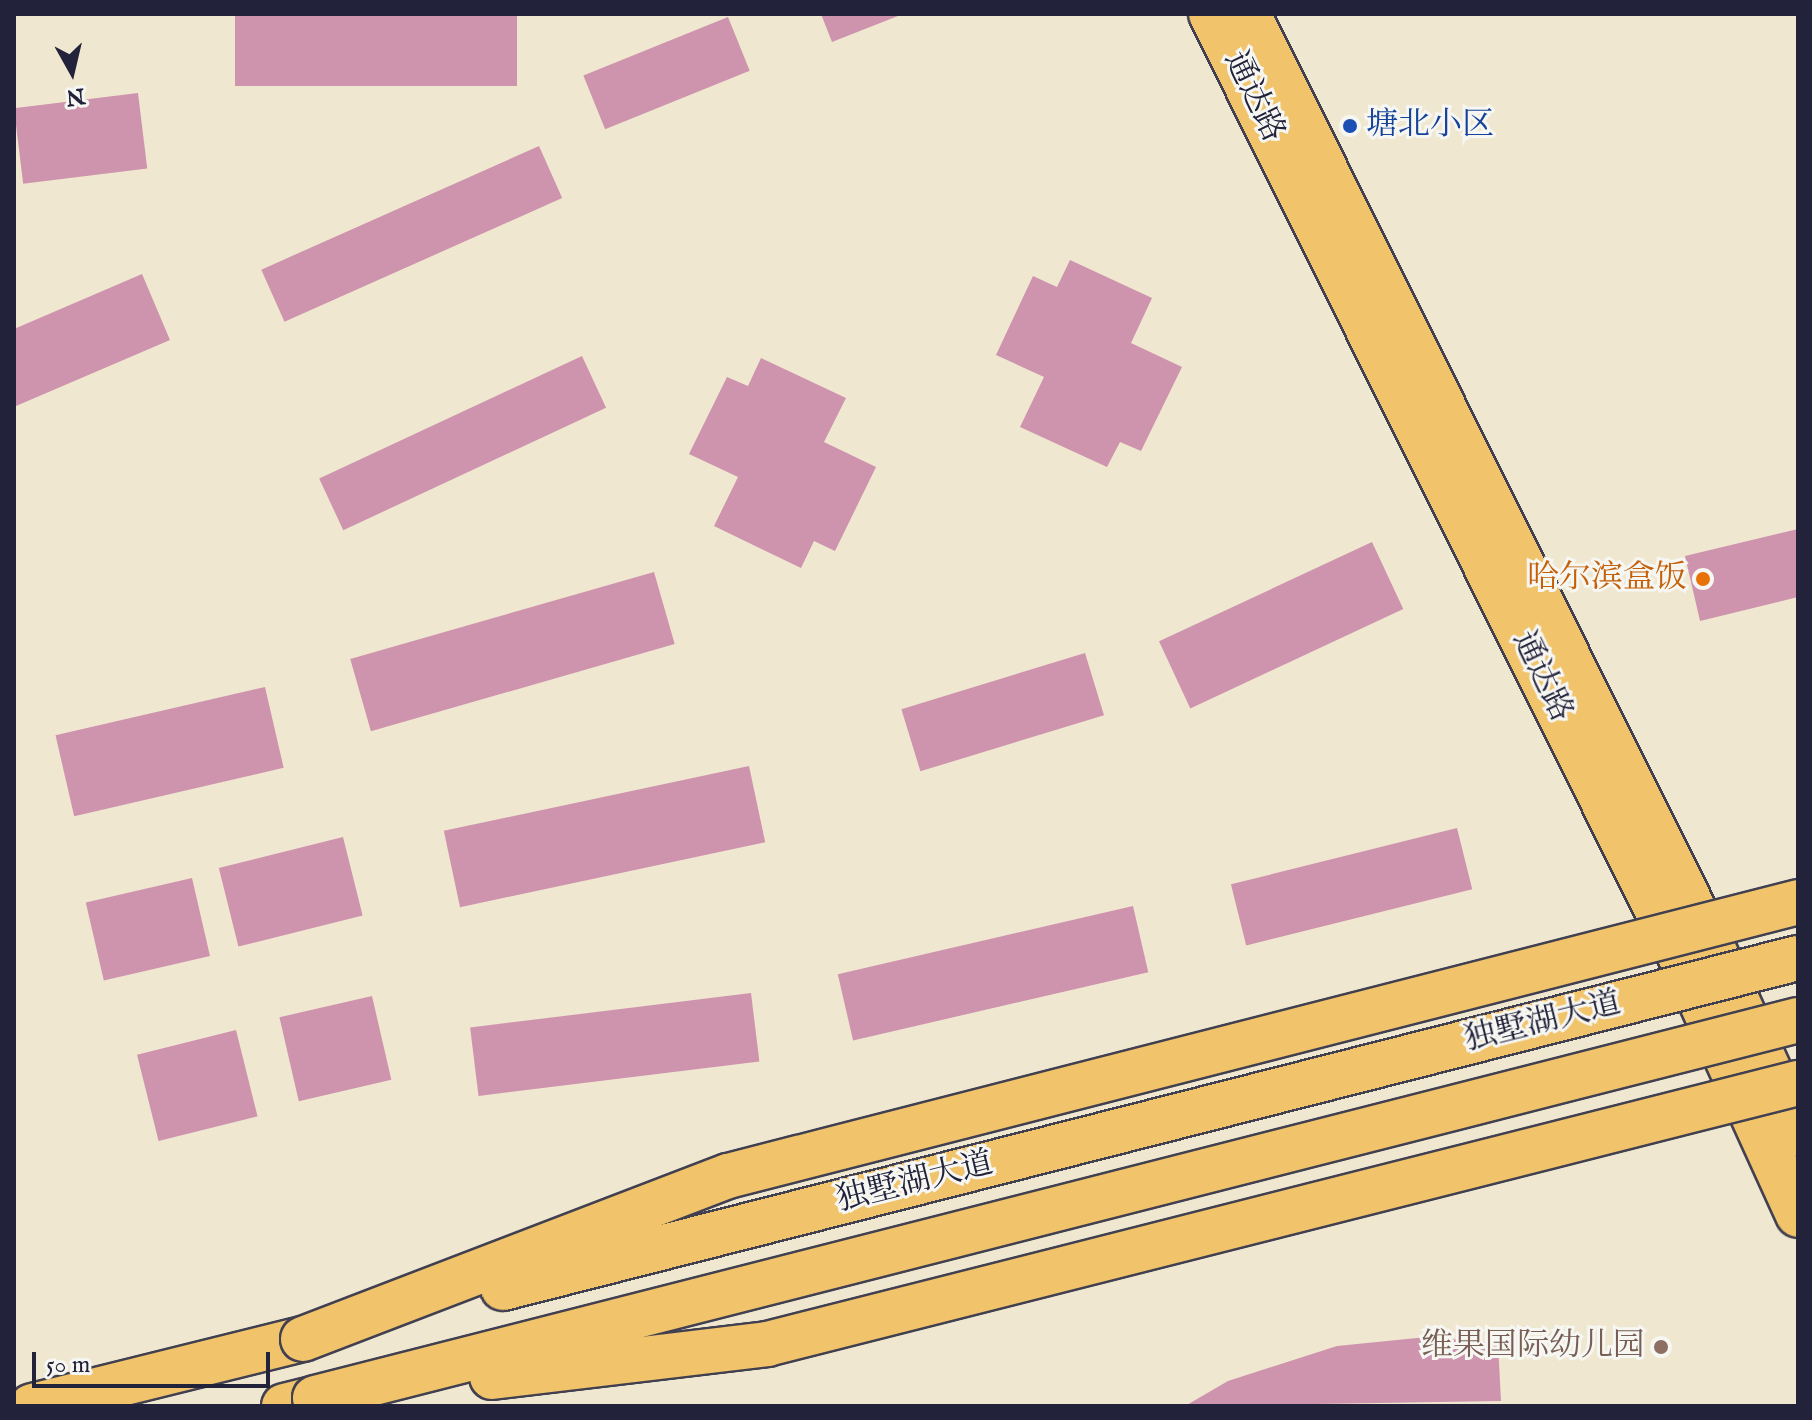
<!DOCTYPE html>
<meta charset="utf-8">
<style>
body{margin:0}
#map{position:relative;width:1812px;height:1420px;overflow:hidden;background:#f0e7d0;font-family:"IM FELL English","Noto Serif SC",serif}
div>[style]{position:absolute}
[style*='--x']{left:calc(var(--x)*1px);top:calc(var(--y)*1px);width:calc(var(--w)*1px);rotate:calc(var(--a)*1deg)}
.building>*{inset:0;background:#ce94ae;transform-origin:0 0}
.roads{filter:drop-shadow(2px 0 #414051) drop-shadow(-2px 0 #414051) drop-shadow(0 2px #414051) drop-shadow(0 -2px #414051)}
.major>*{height:44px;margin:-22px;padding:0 22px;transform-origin:22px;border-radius:22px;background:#f1c36a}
.highway>*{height:44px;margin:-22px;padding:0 22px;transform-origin:22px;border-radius:22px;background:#f1c36a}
.bridges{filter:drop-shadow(2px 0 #414051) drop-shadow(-2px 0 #414051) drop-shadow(0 2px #414051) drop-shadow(0 -2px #414051)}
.highway-bridge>*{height:44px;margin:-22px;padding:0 22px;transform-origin:22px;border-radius:22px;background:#f1c36a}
.dots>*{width:22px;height:22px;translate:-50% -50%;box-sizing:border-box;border:4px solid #f6f6f2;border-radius:50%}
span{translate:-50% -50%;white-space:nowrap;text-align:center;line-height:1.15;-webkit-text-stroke:6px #f6f6f2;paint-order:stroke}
.street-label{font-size:32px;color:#22223b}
.transit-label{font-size:32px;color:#164399}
.left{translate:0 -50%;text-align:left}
.food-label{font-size:32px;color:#c56008}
.right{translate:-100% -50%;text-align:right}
.education-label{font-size:32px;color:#785e54}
.frame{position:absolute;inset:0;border:16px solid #22223b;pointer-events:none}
.north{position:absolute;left:32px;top:32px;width:80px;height:80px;-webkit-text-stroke:6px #f6f6f2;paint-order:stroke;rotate:172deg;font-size:22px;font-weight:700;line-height:32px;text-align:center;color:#22223b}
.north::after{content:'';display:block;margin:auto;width:28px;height:36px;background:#22223b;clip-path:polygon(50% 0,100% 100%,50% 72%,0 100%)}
.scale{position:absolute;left:32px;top:1352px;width:238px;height:36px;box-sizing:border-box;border:4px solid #22223b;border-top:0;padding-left:10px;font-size:24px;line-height:28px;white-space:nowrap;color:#22223b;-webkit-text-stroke:6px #f6f6f2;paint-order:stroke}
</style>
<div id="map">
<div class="building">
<div style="left:235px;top:14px;width:282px;height:72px"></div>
<div style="clip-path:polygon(821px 14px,903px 14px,832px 42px)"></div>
<div style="left:728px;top:17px;width:58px;height:156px;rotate:68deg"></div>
<div style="left:138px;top:93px;width:76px;height:125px;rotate:83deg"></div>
<div style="left:539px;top:146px;width:57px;height:304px;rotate:66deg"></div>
<div style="clip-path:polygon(1070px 260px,1152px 298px,1131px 343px,1182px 367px,1141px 451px,1120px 442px,1107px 467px,1020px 427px,1044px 377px,996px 355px,1033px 276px,1057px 287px)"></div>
<div style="clip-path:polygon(142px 274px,170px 340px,16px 406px,14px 329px)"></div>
<div style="left:582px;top:356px;width:57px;height:290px;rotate:65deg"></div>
<div style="clip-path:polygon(761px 358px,846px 398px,824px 442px,876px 467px,835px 551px,814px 541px,801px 568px,714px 526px,738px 477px,689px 454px,727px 377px,748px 386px)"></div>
<div style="clip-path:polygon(1798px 529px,1798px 597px,1700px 621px,1685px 556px)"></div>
<div style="left:1372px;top:542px;width:74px;height:235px;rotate:65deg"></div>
<div style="left:654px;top:572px;width:75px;height:316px;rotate:74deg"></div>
<div style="left:1085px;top:653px;width:65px;height:192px;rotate:73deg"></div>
<div style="left:265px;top:687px;width:83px;height:215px;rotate:77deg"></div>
<div style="left:749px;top:766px;width:78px;height:312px;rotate:78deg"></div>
<div style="left:1457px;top:828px;width:63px;height:233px;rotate:76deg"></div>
<div style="left:343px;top:837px;width:81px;height:128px;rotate:76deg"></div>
<div style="left:192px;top:878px;width:80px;height:109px;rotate:77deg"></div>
<div style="left:1133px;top:906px;width:68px;height:303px;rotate:77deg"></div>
<div style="left:751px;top:993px;width:69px;height:283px;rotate:83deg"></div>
<div style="left:372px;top:996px;width:86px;height:95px;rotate:77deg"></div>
<div style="left:236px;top:1030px;width:89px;height:102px;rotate:76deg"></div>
<div style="clip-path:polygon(1427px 1337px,1498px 1343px,1501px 1401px,1185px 1406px,1228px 1381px,1337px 1346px)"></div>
</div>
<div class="roads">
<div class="major">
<div style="--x:1211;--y:14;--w:1057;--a:63.53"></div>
<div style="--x:1682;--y:960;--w:280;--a:65.5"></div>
<div style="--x:1248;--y:14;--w:1041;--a:63.53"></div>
<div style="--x:1712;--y:946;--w:207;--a:65.4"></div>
</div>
<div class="highway">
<div style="--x:32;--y:1406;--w:279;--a:-13.9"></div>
<div style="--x:284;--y:1406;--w:32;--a:-14"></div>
</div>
</div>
<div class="bridges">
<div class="highway-bridge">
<div style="--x:503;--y:1288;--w:1336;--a:-14.3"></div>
<div style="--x:303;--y:1339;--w:455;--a:-21"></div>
<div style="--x:728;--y:1176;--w:1105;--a:-14.36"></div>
<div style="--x:492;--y:1377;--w:277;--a:-6.8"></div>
<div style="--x:767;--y:1344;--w:1064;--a:-14.21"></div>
<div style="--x:315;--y:1398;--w:1530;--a:-14.3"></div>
</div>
</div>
<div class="dots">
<div style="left:1350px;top:126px;background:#1a4fb4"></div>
<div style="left:1703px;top:579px;background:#e8710a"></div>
<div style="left:1661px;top:1347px;background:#8d6e63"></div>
</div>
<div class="street-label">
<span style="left:1253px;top:97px;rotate:64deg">通达路</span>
<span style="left:1541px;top:677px;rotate:64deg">通达路</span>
<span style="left:1543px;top:1023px;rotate:-14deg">独墅湖大道</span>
<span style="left:915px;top:1183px;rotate:-14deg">独墅湖大道</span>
</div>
<div class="transit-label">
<span class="left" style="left:1366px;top:126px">塘北小区</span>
</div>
<div class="food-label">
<span class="right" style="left:1687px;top:579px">哈尔滨盒饭</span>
</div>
<div class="education-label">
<span class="right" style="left:1645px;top:1347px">维果国际幼儿园</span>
</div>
<div class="frame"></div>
<div class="north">N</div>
<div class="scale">50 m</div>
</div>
